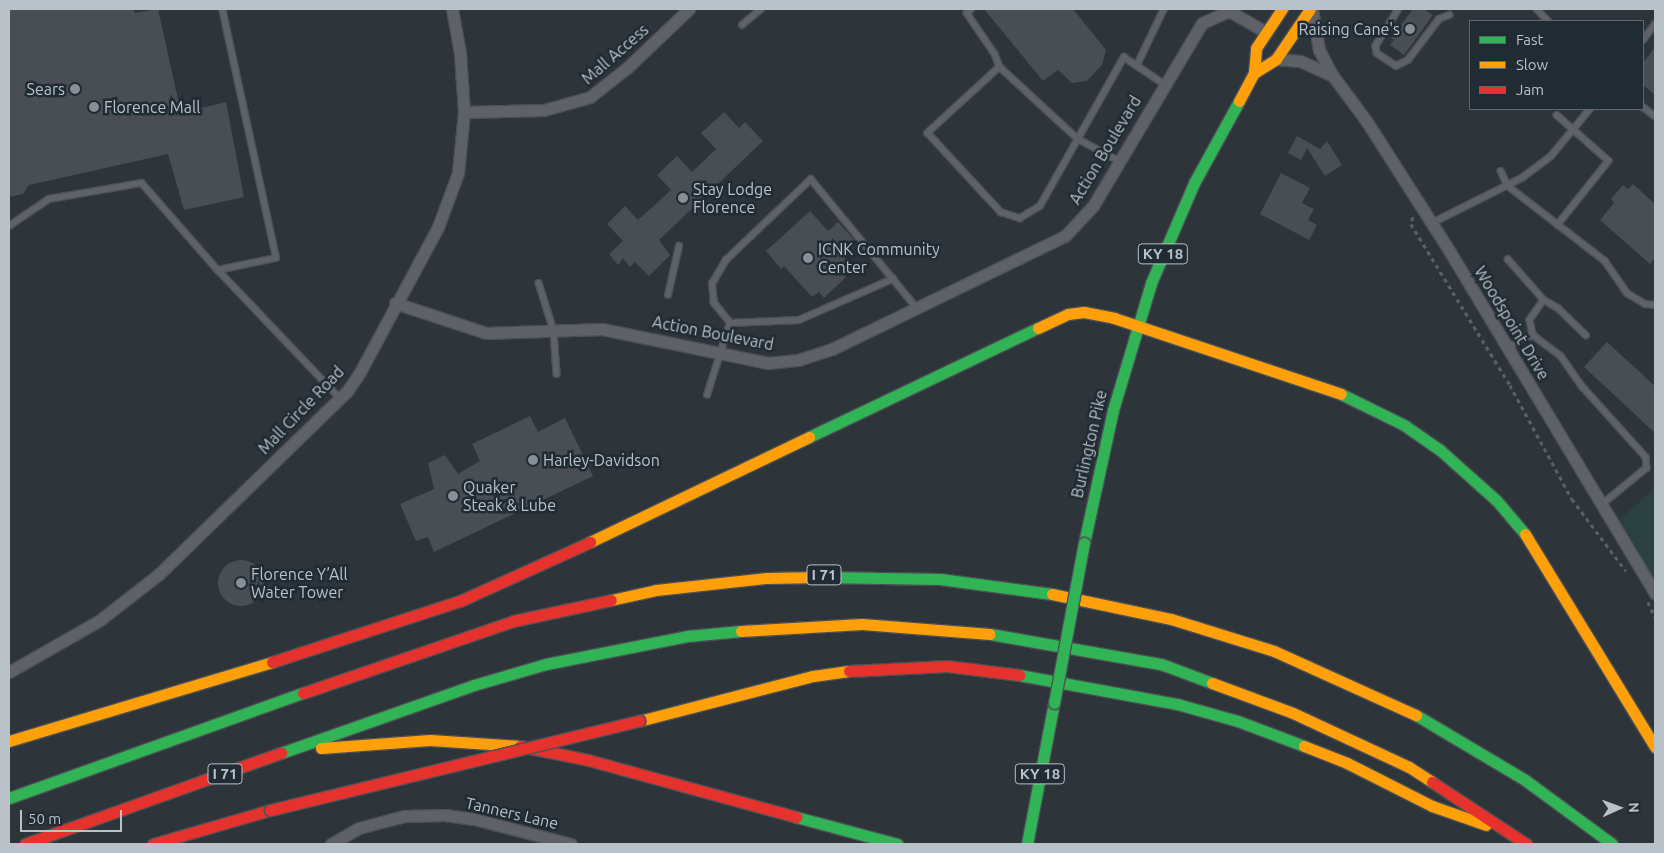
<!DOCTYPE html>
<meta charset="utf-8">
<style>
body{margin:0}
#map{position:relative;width:1664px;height:853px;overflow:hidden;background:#2d343a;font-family:Ubuntu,sans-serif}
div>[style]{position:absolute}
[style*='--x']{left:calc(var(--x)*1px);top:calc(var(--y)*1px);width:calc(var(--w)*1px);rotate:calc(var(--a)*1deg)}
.green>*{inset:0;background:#2b4040}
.building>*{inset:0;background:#484e53}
.round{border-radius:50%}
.path>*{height:2.5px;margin-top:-1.25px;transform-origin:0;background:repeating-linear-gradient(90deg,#5b6165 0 4px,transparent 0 8px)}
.roads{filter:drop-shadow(1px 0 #4b5054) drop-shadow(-1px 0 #4b5054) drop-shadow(0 1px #4b5054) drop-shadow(0 -1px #4b5054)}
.lane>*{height:5.5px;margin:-2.75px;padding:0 2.75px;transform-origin:2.75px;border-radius:2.75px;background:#5e6268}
.street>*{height:11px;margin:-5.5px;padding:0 5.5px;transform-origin:5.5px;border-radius:5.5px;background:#5e6268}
.fast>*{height:11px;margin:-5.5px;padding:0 5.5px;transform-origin:5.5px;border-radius:5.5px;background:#30b455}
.slow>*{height:11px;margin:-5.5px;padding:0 5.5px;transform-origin:5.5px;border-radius:5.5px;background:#ff9f0a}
.jam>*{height:11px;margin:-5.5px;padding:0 5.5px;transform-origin:5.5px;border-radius:5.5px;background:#e5322d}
.bridges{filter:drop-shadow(1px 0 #4b5156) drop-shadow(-1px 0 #4b5156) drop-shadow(0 1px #4b5156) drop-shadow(0 -1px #4b5156)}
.fast-bridge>*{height:11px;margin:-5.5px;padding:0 5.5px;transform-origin:5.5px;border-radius:5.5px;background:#30b455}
.jam-bridge>*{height:11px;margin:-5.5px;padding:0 5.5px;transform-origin:5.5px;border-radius:5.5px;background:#e5322d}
.dots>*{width:14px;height:14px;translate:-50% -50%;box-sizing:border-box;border:2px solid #212b34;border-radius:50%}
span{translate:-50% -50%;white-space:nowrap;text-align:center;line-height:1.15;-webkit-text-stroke:5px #212b34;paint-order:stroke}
.shield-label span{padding:1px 4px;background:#212b34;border:1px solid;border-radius:4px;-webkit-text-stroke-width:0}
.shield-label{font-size:15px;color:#b9c1c9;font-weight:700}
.poi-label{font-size:16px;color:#b9c1c9}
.right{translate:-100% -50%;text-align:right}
.left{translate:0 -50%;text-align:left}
.street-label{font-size:16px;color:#b9c1c9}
.frame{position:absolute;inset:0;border:10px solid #b9c1c9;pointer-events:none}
.legend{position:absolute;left:1469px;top:20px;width:175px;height:90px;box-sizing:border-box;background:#212b34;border:1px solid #5e6770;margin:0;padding:6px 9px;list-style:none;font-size:15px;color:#b9c1c9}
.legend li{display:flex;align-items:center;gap:10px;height:25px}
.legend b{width:25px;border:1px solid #5e6770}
.north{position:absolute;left:1594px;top:783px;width:50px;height:50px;-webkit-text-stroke:4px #212b34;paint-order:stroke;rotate:88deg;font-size:14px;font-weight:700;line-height:20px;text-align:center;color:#b9c1c9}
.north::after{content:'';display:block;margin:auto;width:18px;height:22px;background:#b9c1c9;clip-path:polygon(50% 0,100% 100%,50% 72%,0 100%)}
.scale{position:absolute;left:20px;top:810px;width:102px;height:22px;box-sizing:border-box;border:2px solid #b9c1c9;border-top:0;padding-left:6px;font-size:15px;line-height:18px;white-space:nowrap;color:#b9c1c9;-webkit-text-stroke:4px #212b34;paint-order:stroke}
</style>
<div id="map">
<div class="green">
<div style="clip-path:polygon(1655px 488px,1655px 593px,1614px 525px)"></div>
</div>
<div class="building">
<div style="clip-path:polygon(9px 9px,134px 9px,135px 13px,158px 9px,181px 113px,226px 102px,244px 197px,184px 210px,168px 154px,29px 185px,23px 194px,9px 197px)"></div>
<div style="clip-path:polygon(984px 9px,1073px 9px,1106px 50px,1102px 65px,1087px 81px,1072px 83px,1058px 70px,1043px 81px)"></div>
<div style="clip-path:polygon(1413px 9px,1424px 9px,1433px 15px,1404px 55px,1390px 45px,1394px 40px,1391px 38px)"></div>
<div style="clip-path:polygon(1655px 47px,1655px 95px,1643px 85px,1643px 63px)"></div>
<div style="clip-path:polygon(724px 112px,739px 128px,745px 122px,763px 141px,659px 240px,670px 255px,649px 276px,635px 262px,630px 267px,623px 258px,618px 265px,609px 254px,623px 241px,607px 224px,625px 206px,638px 220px,671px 190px,657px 175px,677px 156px,692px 172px,716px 149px,701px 133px)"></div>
<div style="clip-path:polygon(1297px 136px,1320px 149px,1327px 141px,1342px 165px,1325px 176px,1307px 148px,1301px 160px,1288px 153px)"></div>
<div style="clip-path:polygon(1281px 173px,1310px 188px,1302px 203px,1314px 209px,1308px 220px,1317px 225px,1309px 240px,1260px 214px)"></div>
<div style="clip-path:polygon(1633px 184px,1655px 204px,1655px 258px,1650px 264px,1600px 220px,1614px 203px,1611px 199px,1623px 185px,1628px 189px)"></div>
<div style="clip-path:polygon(810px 211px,828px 231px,838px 222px,855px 241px,841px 253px,849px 262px,840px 270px,846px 277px,824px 298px,819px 292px,812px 297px,784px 266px,781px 269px,766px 251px)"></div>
<div style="clip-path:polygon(1607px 342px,1655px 386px,1655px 433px,1584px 367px)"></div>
<div style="clip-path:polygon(530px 416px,538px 432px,565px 418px,593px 476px,434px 552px,428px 537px,416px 541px,400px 504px,434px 489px,428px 463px,445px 455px,458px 474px,480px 461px,472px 444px)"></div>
<div class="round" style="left:218px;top:560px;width:46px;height:46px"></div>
</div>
<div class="path">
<div style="--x:1413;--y:217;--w:7;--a:106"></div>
<div style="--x:1411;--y:224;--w:189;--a:58.4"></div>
<div style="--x:1510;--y:385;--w:130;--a:61.5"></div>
<div style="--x:1572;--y:499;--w:90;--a:53.1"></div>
<div style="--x:1648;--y:602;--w:17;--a:65"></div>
</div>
<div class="roads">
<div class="lane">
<div style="--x:972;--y:9;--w:6;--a:141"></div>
<div style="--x:967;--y:13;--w:50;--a:55.7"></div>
<div style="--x:995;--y:54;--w:14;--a:69"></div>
<div style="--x:1000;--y:67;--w:98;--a:137.5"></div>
<div style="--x:928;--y:133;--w:108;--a:47.3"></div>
<div style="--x:1001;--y:212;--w:20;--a:18"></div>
<div style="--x:1020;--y:218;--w:23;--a:-31"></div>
<div style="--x:1040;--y:206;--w:171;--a:-60.6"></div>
<div style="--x:1124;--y:57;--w:48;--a:34"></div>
<div style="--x:1399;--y:9;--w:44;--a:121.9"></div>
<div style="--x:1376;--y:46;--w:7;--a:82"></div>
<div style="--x:1377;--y:53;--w:23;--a:34"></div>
<div style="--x:1396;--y:66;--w:13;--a:-27"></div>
<div style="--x:1408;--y:60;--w:51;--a:-52.9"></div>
<div style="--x:1439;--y:19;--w:11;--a:-22"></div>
<div style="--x:1537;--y:9;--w:16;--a:47"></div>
<div style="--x:742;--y:25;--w:25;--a:-40"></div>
<div style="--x:1643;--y:40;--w:20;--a:-53"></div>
<div style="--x:1137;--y:65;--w:62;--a:-64.3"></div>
<div style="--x:1000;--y:67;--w:106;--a:42.7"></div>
<div style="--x:1078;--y:139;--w:47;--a:28.2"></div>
<div style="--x:1643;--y:107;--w:15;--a:37"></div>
<div style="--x:1557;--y:115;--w:69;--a:41.5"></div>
<div style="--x:1609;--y:161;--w:82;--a:128.6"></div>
<div style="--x:1501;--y:171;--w:17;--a:65"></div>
<div style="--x:1508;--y:186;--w:123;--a:37.7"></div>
<div style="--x:1605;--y:261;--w:39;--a:55"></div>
<div style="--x:1627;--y:293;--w:21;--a:31"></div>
<div style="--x:1645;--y:304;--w:10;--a:6"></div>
<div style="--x:1432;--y:223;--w:101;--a:-26.6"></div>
<div style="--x:1522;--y:178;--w:36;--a:-37"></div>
<div style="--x:1551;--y:156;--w:61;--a:-50.3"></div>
<div style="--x:9;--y:226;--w:48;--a:-34"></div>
<div style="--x:49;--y:199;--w:94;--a:-9.8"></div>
<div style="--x:142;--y:183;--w:116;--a:48.9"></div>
<div style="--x:218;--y:270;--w:177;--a:46.4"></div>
<div style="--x:1508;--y:259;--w:55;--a:48.7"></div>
<div style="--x:1544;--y:300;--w:24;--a:125"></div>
<div style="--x:1530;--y:320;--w:15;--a:79"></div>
<div style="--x:218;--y:270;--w:59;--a:-11.7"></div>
<div style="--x:276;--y:258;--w:255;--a:-102.2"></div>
<div style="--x:539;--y:283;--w:50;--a:72.6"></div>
<div style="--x:554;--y:331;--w:43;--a:86"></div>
<div style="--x:668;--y:295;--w:50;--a:-77.3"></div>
<div style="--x:1544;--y:300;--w:16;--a:30"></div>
<div style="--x:1558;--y:308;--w:39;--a:44"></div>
<div style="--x:730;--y:323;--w:69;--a:-2.5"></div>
<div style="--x:799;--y:320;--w:103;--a:-23.6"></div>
<div style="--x:1507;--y:347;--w:29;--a:-25"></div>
<div style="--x:1533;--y:335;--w:35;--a:37"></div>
<div style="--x:1561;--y:356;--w:38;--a:55"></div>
<div style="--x:1583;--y:387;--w:94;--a:48"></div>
<div style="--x:1646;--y:457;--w:11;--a:85"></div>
<div style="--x:1647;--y:468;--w:58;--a:140.6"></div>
<div style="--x:707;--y:395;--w:76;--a:-72.3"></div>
<div style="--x:730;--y:323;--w:26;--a:-129"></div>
<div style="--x:714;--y:303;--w:19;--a:-96"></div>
<div style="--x:712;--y:284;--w:28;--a:-60"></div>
<div style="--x:726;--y:260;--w:117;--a:-43.6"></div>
<div style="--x:811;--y:179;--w:167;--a:50.6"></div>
</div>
<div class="street">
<div style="--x:1312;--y:9;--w:42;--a:80.3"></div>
<div style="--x:1319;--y:50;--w:30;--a:62"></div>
<div style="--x:1333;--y:76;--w:57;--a:53.5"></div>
<div style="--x:1367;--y:122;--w:154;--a:57.4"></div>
<div style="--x:1450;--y:252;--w:398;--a:59"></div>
<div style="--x:1276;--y:59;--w:24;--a:5"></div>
<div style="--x:1300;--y:61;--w:36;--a:24"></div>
<div style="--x:464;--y:112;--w:80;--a:-1.4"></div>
<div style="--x:544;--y:110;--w:48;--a:-15.8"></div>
<div style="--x:590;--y:97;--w:48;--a:-38.3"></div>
<div style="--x:628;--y:67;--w:84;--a:-43.6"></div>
<div style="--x:395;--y:303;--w:96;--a:18.2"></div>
<div style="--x:486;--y:333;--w:116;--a:-2"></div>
<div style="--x:602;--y:329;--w:169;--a:11.6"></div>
<div style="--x:768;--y:363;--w:30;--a:-6"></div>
<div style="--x:798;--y:360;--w:36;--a:-18"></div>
<div style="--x:832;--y:349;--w:259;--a:-25.9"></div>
<div style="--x:1065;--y:236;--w:41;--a:-47"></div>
<div style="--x:1093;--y:206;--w:213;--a:-59.2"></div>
<div style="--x:1202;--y:23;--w:30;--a:-24"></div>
<div style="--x:1229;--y:11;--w:43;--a:29.6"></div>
<div style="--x:9;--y:672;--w:105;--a:-29.7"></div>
<div style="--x:100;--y:620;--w:75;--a:-37.9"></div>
<div style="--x:159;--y:574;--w:264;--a:-44.2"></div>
<div style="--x:348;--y:390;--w:22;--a:-56"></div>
<div style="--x:360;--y:372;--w:165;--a:-61.7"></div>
<div style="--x:438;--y:227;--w:58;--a:-69.7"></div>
<div style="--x:458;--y:173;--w:61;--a:-84.4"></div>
<div style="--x:464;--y:112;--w:59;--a:-93.9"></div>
<div style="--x:460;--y:53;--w:45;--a:-100.3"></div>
<div style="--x:331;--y:844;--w:32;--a:-30"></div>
<div style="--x:359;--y:828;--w:23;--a:-15"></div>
<div style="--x:381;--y:822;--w:25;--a:-14"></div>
<div style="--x:405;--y:816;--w:40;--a:-1.4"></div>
<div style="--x:445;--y:815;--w:29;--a:8"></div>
<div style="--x:474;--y:819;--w:100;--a:14.5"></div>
</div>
<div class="fast">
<div style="--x:1341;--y:394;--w:70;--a:26.2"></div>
<div style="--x:1404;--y:425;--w:44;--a:34.8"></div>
<div style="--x:1440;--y:450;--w:76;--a:41.8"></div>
<div style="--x:1497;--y:501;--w:43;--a:49.7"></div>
<div style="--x:809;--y:437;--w:254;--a:-25.5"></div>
<div style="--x:1084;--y:543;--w:136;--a:-77.7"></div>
<div style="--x:1113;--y:410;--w:133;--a:-73.3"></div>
<div style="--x:1151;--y:283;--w:109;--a:-66.7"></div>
<div style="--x:1194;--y:183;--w:94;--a:-61.2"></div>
<div style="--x:821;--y:577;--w:119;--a:1"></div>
<div style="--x:940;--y:579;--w:113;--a:7.6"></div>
<div style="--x:990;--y:634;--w:174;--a:10"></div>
<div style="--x:1161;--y:664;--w:54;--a:20.4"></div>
<div style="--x:1019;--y:675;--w:161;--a:10.4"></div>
<div style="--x:1177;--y:704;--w:63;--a:15.6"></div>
<div style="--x:1238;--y:721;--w:71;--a:20.7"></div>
<div style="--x:1416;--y:715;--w:127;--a:30.8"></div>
<div style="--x:1525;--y:780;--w:108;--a:36.3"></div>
<div style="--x:281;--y:753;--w:205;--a:-19.4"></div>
<div style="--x:474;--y:685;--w:75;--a:-16.3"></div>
<div style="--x:546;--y:664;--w:145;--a:-11.2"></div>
<div style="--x:688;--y:636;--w:53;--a:-5.4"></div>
<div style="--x:9;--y:798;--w:312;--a:-19.7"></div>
<div style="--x:796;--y:817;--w:105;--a:15"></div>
<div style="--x:1027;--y:844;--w:144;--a:-79.2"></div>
</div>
<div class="slow">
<div style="--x:1254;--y:73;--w:26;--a:-32"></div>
<div style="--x:1276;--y:59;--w:60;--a:-55.8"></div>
<div style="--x:1239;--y:101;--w:32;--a:-62"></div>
<div style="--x:1254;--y:73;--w:25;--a:-85"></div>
<div style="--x:1256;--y:48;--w:47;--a:-56.3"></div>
<div style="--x:1038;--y:328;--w:33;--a:-25"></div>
<div style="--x:1068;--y:314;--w:16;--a:-7"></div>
<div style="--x:1084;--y:312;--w:31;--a:11"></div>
<div style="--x:1114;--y:318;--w:239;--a:18.5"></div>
<div style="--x:1525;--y:534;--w:250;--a:58.6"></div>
<div style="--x:590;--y:542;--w:243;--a:-25.6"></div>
<div style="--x:1052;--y:594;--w:122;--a:11.9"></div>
<div style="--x:1171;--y:619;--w:108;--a:17.3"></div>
<div style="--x:1274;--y:651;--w:156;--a:24.3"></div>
<div style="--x:611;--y:600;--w:46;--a:-12.5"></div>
<div style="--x:656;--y:590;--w:112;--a:-6.2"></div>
<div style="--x:767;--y:578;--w:54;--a:-1.1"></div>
<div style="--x:741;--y:631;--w:121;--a:-3.3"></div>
<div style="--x:862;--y:624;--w:128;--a:4.5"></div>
<div style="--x:1212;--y:683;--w:86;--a:20.3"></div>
<div style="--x:1293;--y:713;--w:128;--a:25"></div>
<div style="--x:1409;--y:767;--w:27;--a:33"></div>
<div style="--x:639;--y:721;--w:180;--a:-14.5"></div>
<div style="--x:813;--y:676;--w:36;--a:-8"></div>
<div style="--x:9;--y:741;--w:275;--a:-16.7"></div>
<div style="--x:1304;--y:746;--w:46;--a:21.6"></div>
<div style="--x:1347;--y:763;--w:95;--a:26.8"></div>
<div style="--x:1432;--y:806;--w:57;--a:19.4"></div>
<div style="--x:321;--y:748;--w:109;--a:-4.2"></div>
<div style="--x:430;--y:740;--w:90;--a:3.8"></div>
</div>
<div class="jam">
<div style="--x:272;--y:662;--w:198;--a:-18"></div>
<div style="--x:460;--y:601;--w:143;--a:-24.4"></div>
<div style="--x:849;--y:671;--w:98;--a:-2.9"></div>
<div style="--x:947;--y:666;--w:73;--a:7.1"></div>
<div style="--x:303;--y:693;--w:222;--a:-18.9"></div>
<div style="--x:513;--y:621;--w:100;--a:-12.1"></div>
<div style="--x:520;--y:746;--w:69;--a:11.6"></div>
<div style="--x:588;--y:760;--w:216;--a:15.3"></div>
<div style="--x:1432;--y:782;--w:113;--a:33.4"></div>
<div style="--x:25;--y:844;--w:272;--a:-19.6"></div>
<div style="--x:153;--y:844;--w:122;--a:-16.2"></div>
</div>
</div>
<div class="bridges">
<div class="fast-bridge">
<div style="--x:1054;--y:703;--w:163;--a:-79.4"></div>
</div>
<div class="jam-bridge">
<div style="--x:270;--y:810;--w:380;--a:-13.6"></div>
</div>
</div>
<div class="dots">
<div style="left:1410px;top:29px;background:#889097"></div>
<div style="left:75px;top:89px;background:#889097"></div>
<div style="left:94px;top:107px;background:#889097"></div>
<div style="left:683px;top:198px;background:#889097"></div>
<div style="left:808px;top:258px;background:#889097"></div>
<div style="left:533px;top:460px;background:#889097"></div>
<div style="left:453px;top:496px;background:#889097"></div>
<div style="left:241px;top:583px;background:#889097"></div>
</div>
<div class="shield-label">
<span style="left:1163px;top:254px">KY 18</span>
<span style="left:824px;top:575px">I 71</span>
<span style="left:225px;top:774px">I 71</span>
<span style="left:1040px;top:774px">KY 18</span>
</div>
<div class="poi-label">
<span class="right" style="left:1400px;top:29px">Raising Cane's</span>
<span class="right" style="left:65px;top:89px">Sears</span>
<span class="left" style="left:104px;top:107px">Florence Mall</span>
<span class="left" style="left:693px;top:198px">Stay Lodge<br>Florence</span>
<span class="left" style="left:818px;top:258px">ICNK Community<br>Center</span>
<span class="left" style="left:543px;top:460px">Harley-Davidson</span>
<span class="left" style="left:463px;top:496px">Quaker<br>Steak &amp; Lube</span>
<span class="left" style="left:251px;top:583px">Florence Y’All<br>Water Tower</span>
</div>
<div class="street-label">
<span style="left:615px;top:54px;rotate:-41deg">Mall Access</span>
<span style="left:1105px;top:150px;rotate:-59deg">Action Boulevard</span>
<span style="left:1512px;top:323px;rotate:59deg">Woodspoint Drive</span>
<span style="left:713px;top:333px;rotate:11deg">Action Boulevard</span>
<span style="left:301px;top:410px;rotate:-46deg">Mall Circle Road</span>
<span style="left:1089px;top:444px;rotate:-77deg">Burlington Pike</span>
<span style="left:512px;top:813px;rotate:13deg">Tanners Lane</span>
</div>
<div class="frame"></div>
<ul class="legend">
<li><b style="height:6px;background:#30b455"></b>Fast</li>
<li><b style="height:6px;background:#ff9f0a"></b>Slow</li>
<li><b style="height:6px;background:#e5322d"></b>Jam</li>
</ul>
<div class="north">N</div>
<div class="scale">50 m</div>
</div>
